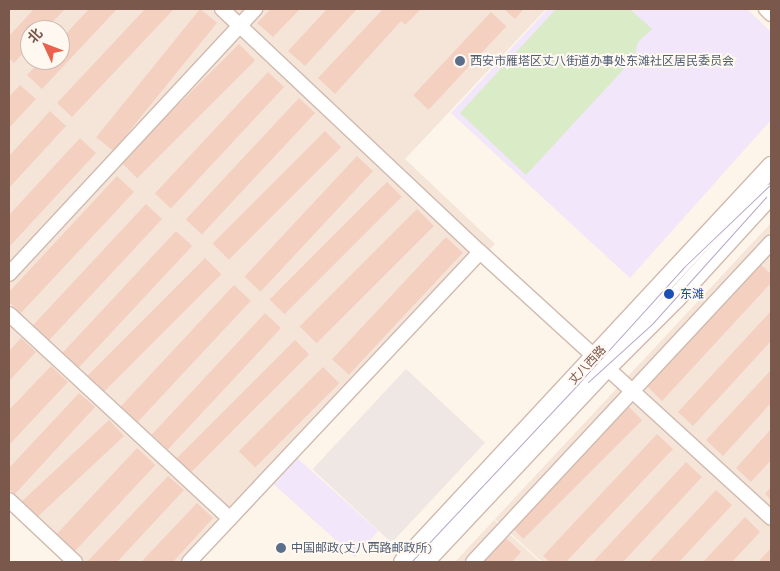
<!DOCTYPE html>
<meta charset="utf-8">
<style>
body{margin:0}
#map{position:relative;width:780px;height:571px;overflow:hidden;background:#fdf4ea;font-family:Quicksand,"Noto Sans SC",sans-serif}
div>[style]{position:absolute}
[style*='--x']{left:calc(var(--x)*1px);top:calc(var(--y)*1px);width:calc(var(--w)*1px);rotate:calc(var(--a)*1deg)}
.residential>*{inset:0;background:#f5e5d8}
.industrial>*{inset:0;background:#efe7e3;transform-origin:0 0}
.education>*{inset:0;background:#f1e6fa;transform-origin:0 0}
.green>*{inset:0;background:#d9ecc7}
.building>*{inset:0;background:#f4d0c1;transform-origin:0 0}
.roads{filter:drop-shadow(1px 0 #d1baae) drop-shadow(-1px 0 #d1baae) drop-shadow(0 1px #d1baae) drop-shadow(0 -1px #d1baae)}
.minor>*{height:14px;margin:-7px;padding:0 7px;transform-origin:7px;border-radius:7px;background:#fff}
.secondary>*{height:19px;margin:-9.5px;padding:0 9.5px;transform-origin:9.5px;border-radius:9.5px;background:#fff}
.tram>*{height:1px;margin:-0.5px;padding:0 0.5px;transform-origin:0.5px;border-radius:0.5px;background:#b6a6c9}
.dots>*{width:14px;height:14px;translate:-50% -50%;box-sizing:border-box;border:2px solid #fff8f1;border-radius:50%}
span{translate:-50% -50%;white-space:nowrap;text-align:center;line-height:1.15;-webkit-text-stroke:4px #fff8f1;paint-order:stroke}
.service-label{font-size:12px;color:#4e5e75}
.left{translate:0 -50%;text-align:left}
.transit-label{font-size:12px;color:#164399}
.street-label{font-size:12px;color:#7a584c}
.frame{position:absolute;inset:0;border:10px solid #7a584c;pointer-events:none}
.north{position:absolute;left:20px;top:20px;width:50px;height:50px;box-sizing:border-box;background:#fff8f1;border:1px solid #cab8af;border-radius:50%;rotate:313deg;font-size:14px;font-weight:700;line-height:20px;text-align:center;color:#7a584c}
.north::after{content:'';display:block;margin:auto;width:18px;height:22px;background:#e9624d;clip-path:polygon(50% 0,100% 100%,50% 72%,0 100%)}
</style>
<div id="map">
<div class="residential">
<div style="clip-path:polygon(evenodd,9px 9px,546px 9px,405px 159px,495px 244px,196px 562px,67px 562px,9px 508px,9px 9px,30px 30px,60px 30px,60px 60px,30px 60px,30px 30px)"></div>
<div style="clip-path:polygon(771px 223px,771px 562px,542px 562px,495px 519px)"></div>
<div style="clip-path:polygon(494px 520px,540px 562px,455px 562px)"></div>
</div>
<div class="industrial">
<div style="left:406px;top:369px;width:108px;height:137px;rotate:43deg"></div>
</div>
<div class="education">
<div style="clip-path:polygon(548px 9px,747px 9px,771px 32px,771px 120px,630px 278px,451px 113px)"></div>
<div style="left:297px;top:458px;width:109px;height:35px;rotate:42deg"></div>
</div>
<div class="green">
<div style="clip-path:polygon(556px 9px,630px 9px,652px 29px,638px 42px,634px 58px,526px 175px,460px 113px)"></div>
</div>
<div class="building">
<div style="clip-path:polygon(34px 9px,65px 9px,45px 30px,30px 30px,30px 46px,14px 63px,9px 58px,9px 36px)"></div>
<div style="clip-path:polygon(89px 9px,117px 9px,42px 89px,27px 75px,41px 60px,60px 60px,60px 40px)"></div>
<div style="clip-path:polygon(145px 9px,174px 9px,72px 117px,57px 103px)"></div>
<div style="left:200px;top:9px;width:22px;height:165px;rotate:39deg"></div>
<div style="clip-path:polygon(271px 9px,300px 9px,273px 37px,257px 23px)"></div>
<div style="clip-path:polygon(327px 9px,357px 9px,305px 66px,288px 51px)"></div>
<div style="clip-path:polygon(383px 9px,421px 9px,405px 25px,401px 21px,335px 94px,318px 78px)"></div>
<div style="clip-path:polygon(504px 9px,524px 9px,515px 19px)"></div>
<div style="left:491px;top:12px;width:21px;height:114px;rotate:43deg"></div>
<div style="left:239px;top:44px;width:23px;height:167px;rotate:45deg"></div>
<div style="left:268px;top:72px;width:22px;height:166px;rotate:43deg"></div>
<div style="clip-path:polygon(20px 85px,36px 99px,9px 128px,9px 97px)"></div>
<div style="left:299px;top:98px;width:22px;height:166px;rotate:43deg"></div>
<div style="clip-path:polygon(50px 111px,66px 126px,9px 188px,9px 156px)"></div>
<div style="left:325px;top:131px;width:23px;height:159px;rotate:45deg"></div>
<div style="clip-path:polygon(80px 138px,96px 153px,9px 247px,9px 215px)"></div>
<div style="left:357px;top:156px;width:22px;height:165px;rotate:43deg"></div>
<div style="clip-path:polygon(117px 176px,134px 192px,21px 313px,9px 302px,9px 292px)"></div>
<div style="left:387px;top:182px;width:21px;height:166px;rotate:45deg"></div>
<div style="left:146px;top:204px;width:22px;height:166px;rotate:43deg"></div>
<div style="left:417px;top:209px;width:24px;height:166px;rotate:45deg"></div>
<div style="left:176px;top:231px;width:22px;height:166px;rotate:43deg"></div>
<div style="left:446px;top:237px;width:23px;height:167px;rotate:43deg"></div>
<div style="left:205px;top:258px;width:23px;height:166px;rotate:45deg"></div>
<div style="clip-path:polygon(760px 264px,771px 274px,771px 283px,662px 401px,647px 386px)"></div>
<div style="left:234px;top:285px;width:23px;height:166px;rotate:43deg"></div>
<div style="clip-path:polygon(771px 311px,771px 341px,693px 426px,678px 412px)"></div>
<div style="left:265px;top:313px;width:22px;height:166px;rotate:43deg"></div>
<div style="clip-path:polygon(21px 338px,36px 352px,9px 381px,9px 351px)"></div>
<div style="left:295px;top:340px;width:20px;height:168px;rotate:45deg"></div>
<div style="clip-path:polygon(51px 366px,68px 382px,9px 445px,9px 410px)"></div>
<div style="left:323px;top:367px;width:23px;height:119px;rotate:45deg"></div>
<div style="clip-path:polygon(771px 370px,771px 403px,723px 456px,706px 440px)"></div>
<div style="clip-path:polygon(79px 393px,95px 407px,15px 494px,9px 489px,9px 468px)"></div>
<div style="left:628px;top:406px;width:20px;height:168px;rotate:45deg"></div>
<div style="left:109px;top:420px;width:22px;height:119px;rotate:47deg"></div>
<div style="clip-path:polygon(771px 429px,771px 460px,751px 482px,736px 468px)"></div>
<div style="clip-path:polygon(657px 434px,673px 449px,566px 562px,550px 562px,543px 556px)"></div>
<div style="left:137px;top:448px;width:25px;height:118px;rotate:43deg"></div>
<div style="clip-path:polygon(686px 462px,702px 477px,623px 562px,593px 562px)"></div>
<div style="clip-path:polygon(168px 476px,184px 490px,117px 562px,87px 562px)"></div>
<div style="clip-path:polygon(771px 487px,771px 500px,765px 494px)"></div>
<div style="clip-path:polygon(716px 490px,732px 505px,679px 562px,649px 562px)"></div>
<div style="clip-path:polygon(197px 503px,213px 518px,173px 562px,141px 562px)"></div>
<div style="clip-path:polygon(745px 517px,760px 532px,732px 562px,703px 562px)"></div>
<div style="clip-path:polygon(506px 538px,521px 552px,512px 562px,484px 562px)"></div>
<div style="clip-path:polygon(771px 548px,771px 562px,758px 562px)"></div>
</div>
<div class="roads">
<div class="minor">
<div style="--x:222;--y:9;--w:354;--a:43.3"></div>
<div style="--x:480;--y:252;--w:394;--a:42.4"></div>
<div style="--x:766;--y:9;--w:7;--a:45"></div>
<div style="--x:9;--y:274;--w:362;--a:-47.1"></div>
<div style="--x:9;--y:314;--w:301;--a:42.8"></div>
<div style="--x:9;--y:500;--w:91;--a:43.2"></div>
<div style="--x:189;--y:562;--w:425;--a:-46.8"></div>
<div style="--x:473;--y:562;--w:437;--a:-47"></div>
</div>
<div class="secondary">
<div style="--x:403;--y:562;--w:541;--a:-47.1"></div>
<div style="--x:423;--y:562;--w:267;--a:-46.8"></div>
<div style="--x:606;--y:367;--w:98;--a:-45"></div>
<div style="--x:675;--y:298;--w:142;--a:-47.6"></div>
</div>
</div>
<div class="tram">
<div style="--x:588;--y:382;--w:86;--a:-42.2"></div>
<div style="--x:652;--y:324;--w:171;--a:-48.1"></div>
<div style="--x:411;--y:562;--w:245;--a:-46.8"></div>
<div style="--x:579;--y:383;--w:156;--a:-47.8"></div>
<div style="--x:684;--y:267;--w:120;--a:-43.7"></div>
</div>
<div class="dots">
<div style="left:460px;top:61px;background:#5c6f8a"></div>
<div style="left:669px;top:294px;background:#1a4fb4"></div>
<div style="left:281px;top:548px;background:#5c6f8a"></div>
</div>
<div class="service-label">
<span class="left" style="left:470px;top:61px">西安市雁塔区丈八街道办事处东滩社区居民委员会</span>
<span class="left" style="left:291px;top:548px">中国邮政(丈八西路邮政所)</span>
</div>
<div class="transit-label">
<span class="left" style="left:680px;top:294px">东滩</span>
</div>
<div class="street-label">
<span style="left:587px;top:365px;rotate:-47deg">丈八西路</span>
</div>
<div class="frame"></div>
<div class="north">北</div>
</div>
